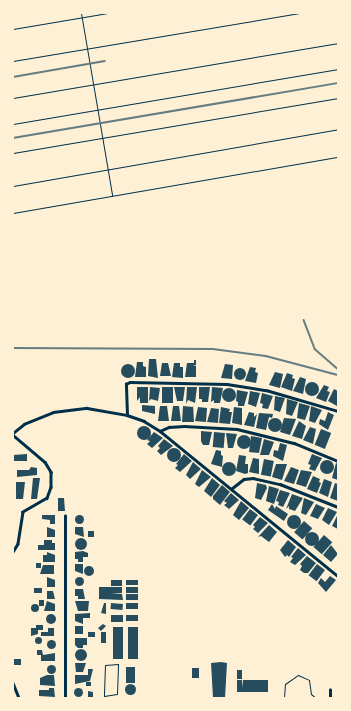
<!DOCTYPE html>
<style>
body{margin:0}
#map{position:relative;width:351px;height:711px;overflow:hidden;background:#fdf0d5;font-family:Rubik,sans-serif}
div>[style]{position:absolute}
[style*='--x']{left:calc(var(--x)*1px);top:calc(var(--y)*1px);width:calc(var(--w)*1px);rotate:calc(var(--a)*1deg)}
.building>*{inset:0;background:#264d5e;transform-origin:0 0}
.round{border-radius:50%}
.service>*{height:1px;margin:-0.5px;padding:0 0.5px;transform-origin:0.5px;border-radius:0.5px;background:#003049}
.minor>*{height:2.5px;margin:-1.25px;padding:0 1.25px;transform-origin:1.25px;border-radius:1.25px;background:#003049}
.rail>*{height:1.5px;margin:-0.75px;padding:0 0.75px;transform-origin:0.75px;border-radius:0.75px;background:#657d81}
span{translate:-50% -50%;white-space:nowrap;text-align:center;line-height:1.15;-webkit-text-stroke:4px #fdf0d5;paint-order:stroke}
.frame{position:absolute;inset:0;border:14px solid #fdf0d5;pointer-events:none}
</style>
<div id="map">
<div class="building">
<div style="clip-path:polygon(149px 359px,156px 359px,158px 378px,148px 376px)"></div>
<div style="clip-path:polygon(194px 360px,196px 360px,196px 365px,193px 365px,196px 366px,196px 377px,185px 377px,187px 363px,194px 363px)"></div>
<div style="clip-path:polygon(137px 362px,143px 362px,143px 366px,146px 367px,146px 377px,135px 377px)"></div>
<div style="clip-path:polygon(162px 363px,168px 363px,171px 376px,160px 376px)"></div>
<div style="clip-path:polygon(174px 363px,180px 363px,180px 367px,183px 367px,183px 378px,172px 377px)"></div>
<div style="clip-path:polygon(225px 364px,233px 365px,232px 379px,221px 378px)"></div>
<div class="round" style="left:121px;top:364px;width:14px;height:14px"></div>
<div style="clip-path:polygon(250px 367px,256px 368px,255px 372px,258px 373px,256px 383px,245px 381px)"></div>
<div class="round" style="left:234px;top:368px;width:12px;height:12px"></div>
<div style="clip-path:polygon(275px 372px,283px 374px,280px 388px,269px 385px)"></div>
<div style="clip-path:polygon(287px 373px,293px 375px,292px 378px,295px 379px,292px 391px,281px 387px)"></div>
<div style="clip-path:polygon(300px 377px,306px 379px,303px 394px,293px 391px)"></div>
<div class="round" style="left:305px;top:382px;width:14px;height:14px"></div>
<div style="clip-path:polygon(324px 385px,329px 387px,327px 391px,330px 392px,326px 402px,316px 398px)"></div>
<div style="clip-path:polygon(137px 387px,148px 387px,148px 403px,140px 403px,140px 397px,137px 401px)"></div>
<div style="clip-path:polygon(150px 387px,160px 388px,158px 401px,151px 399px,149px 401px)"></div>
<div style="left:162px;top:387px;width:11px;height:16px"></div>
<div style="clip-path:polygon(174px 387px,185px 387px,183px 401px,177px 401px)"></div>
<div style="clip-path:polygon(187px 387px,197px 387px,195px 403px,188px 400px,186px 404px)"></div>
<div style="clip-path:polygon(199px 387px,210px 387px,208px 402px,202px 402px,202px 399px,199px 399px)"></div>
<div style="clip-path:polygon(212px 387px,223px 388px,220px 403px,214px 403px,214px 400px,211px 402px)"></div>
<div class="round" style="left:222px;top:388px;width:14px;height:14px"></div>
<div style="clip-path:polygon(334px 389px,338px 391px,337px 406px,328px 401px)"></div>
<div style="clip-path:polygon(237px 390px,248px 392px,244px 406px,238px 406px,238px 402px,236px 401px)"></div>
<div style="clip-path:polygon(250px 391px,260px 393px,256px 407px,248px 404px)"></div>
<div style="clip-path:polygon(262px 393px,273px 396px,268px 409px,262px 408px,263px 404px,260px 403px)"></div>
<div style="clip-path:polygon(275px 396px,285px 398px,280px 412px,274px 410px)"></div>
<div style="clip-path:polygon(287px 399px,298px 402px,292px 416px,286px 414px)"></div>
<div style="clip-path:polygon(299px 403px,310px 406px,305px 420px,297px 418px)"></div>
<div style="clip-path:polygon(193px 404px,194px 422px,182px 422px,183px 406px,193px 407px)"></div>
<div style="clip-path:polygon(142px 405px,155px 406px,155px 414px,142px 411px)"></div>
<div style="clip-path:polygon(160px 406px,167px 406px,169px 421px,158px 421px)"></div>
<div style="clip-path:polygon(173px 406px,179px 406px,181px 421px,171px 421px)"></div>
<div style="clip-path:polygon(311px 406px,322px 410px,315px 423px,309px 421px)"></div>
<div style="clip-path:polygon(198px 407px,207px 408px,206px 422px,195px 421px)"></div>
<div style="clip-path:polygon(221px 407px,230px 409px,229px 412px,232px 412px,230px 424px,219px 423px)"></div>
<div style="clip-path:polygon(234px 407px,242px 408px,242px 425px,232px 423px)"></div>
<div style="clip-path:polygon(211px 408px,219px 409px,218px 423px,207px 422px)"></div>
<div style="clip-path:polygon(249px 412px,254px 413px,254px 417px,257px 414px,254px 427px,244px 425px)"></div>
<div style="clip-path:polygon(328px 412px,334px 415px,328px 430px,319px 424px,320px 419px,325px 421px)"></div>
<div style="clip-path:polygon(259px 413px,273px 414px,272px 418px,269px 417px,266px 430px,256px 428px)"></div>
<div style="clip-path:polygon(284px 418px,296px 419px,290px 435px,280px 432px)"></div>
<div class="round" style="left:268px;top:418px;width:14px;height:14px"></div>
<div style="clip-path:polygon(299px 421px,306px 426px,302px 439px,292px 436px)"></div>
<div class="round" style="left:137px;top:426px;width:14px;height:14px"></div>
<div style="clip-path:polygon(310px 427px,316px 429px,313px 444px,303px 440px)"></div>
<div style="left:321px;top:429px;width:11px;height:17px;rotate:22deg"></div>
<div style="clip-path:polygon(201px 431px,212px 432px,209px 445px,203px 445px,201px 441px)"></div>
<div style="clip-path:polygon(154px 432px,163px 438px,152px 448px,147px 444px,150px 441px,147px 440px)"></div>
<div style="left:214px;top:432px;width:11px;height:15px;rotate:5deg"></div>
<div style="clip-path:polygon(226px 433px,237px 434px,233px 448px,228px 448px)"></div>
<div class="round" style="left:237px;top:435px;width:14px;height:14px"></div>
<div style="clip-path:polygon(251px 436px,262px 438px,259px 453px,249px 452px)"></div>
<div style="clip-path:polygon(164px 439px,173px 446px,161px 455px,157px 451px,160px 448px,158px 446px)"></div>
<div style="clip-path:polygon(264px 439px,274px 442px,269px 455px,260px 455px)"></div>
<div style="clip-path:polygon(280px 443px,287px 445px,283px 461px,273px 456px,274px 450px,278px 451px)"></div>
<div class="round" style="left:167px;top:448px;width:14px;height:14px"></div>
<div style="clip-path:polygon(216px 450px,221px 451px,221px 455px,223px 456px,222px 467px,211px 464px)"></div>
<div style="clip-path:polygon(27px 454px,27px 461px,13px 461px,13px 455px)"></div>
<div style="clip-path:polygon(184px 454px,192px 461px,180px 472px,175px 468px,178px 465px,176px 464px)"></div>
<div style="clip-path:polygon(312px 454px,322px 458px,315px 471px,309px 469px,311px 465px,308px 464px)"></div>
<div style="clip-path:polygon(239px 455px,246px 456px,245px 464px,248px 464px,248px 473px,245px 474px,236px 471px)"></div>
<div style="clip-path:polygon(253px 458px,259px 459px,259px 474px,249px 472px)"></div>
<div style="left:264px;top:459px;width:10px;height:16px;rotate:11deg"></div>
<div class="round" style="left:320px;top:460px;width:14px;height:14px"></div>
<div style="clip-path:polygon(193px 462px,201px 469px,190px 479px,186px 475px)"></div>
<div class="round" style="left:222px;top:462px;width:14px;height:14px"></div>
<div style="clip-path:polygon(336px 463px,338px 464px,338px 480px,332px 478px)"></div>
<div style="clip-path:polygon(276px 464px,287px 464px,282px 480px,272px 477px)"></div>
<div style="clip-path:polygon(31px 467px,37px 468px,37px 475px,17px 477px,17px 470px,29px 470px)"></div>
<div style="clip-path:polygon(291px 467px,299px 470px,294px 484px,284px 481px)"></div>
<div style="clip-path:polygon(202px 470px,211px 477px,199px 487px,195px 484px)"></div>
<div style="clip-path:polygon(301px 470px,312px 472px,306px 487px,296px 484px)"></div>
<div style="clip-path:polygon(313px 476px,320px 479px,319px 482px,321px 483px,317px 493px,307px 489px)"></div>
<div style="clip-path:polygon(33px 478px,40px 478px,37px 499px,31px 499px)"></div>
<div style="clip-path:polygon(212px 478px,220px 485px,211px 497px,204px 491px)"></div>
<div style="clip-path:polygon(324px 479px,332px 482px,328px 497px,319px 493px)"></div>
<div style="clip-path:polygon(16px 482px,25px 482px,23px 499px,16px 499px)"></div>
<div style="clip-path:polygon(257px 483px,266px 485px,267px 488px,261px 500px,255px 498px)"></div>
<div style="clip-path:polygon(335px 483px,338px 484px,338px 501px,330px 498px)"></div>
<div style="clip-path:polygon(222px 485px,230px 492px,220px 505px,213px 499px,213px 496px)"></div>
<div style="clip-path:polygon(269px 486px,279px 489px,274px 504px,266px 501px)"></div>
<div style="clip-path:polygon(280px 490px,290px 493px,283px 507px,278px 505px,279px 502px,276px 501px)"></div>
<div style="clip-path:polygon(231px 493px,239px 500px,229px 509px,224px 505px,227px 503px,224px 501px)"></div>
<div style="clip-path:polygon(292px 494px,303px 498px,295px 511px,289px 509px,289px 506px,286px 509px)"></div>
<div style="clip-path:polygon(58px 498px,64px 498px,65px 511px,58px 511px)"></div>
<div style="clip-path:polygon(304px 498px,314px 502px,306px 515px,301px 513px)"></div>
<div style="clip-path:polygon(241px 501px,249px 508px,239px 520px,233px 515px)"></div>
<div style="clip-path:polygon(272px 504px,275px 509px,276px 506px,288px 514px,284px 521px,268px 510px)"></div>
<div style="clip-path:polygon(316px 504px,325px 508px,318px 519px,310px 516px)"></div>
<div style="clip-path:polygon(328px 508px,337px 512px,329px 525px,322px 520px)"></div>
<div style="left:250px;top:509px;width:10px;height:13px;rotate:37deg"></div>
<div style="clip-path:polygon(338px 514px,338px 529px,332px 526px)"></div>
<div class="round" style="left:74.5px;top:514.5px;width:9px;height:9px"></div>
<div style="clip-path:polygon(42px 515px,55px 515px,55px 524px,50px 524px,50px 520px,42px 519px)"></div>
<div class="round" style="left:287px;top:515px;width:14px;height:14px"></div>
<div style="clip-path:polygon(260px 517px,268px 523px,258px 533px,253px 529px,255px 527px,253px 525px)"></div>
<div style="left:304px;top:521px;width:11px;height:15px;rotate:41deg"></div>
<div style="clip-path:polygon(269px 525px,277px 532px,269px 542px,261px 536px,258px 537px)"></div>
<div style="clip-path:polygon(47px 527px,55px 530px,55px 537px,47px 537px)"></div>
<div style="clip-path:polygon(75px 527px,83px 527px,84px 537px,75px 534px)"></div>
<div style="left:88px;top:531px;width:6px;height:6px"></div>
<div class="round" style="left:305px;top:532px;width:14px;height:14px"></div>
<div style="left:324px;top:535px;width:11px;height:16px;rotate:41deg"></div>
<div class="round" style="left:75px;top:538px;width:12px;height:12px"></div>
<div style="clip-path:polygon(44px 540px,52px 540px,52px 543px,55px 543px,55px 550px,38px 550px,38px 545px,44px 545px)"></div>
<div style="clip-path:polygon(288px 540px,296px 547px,289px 557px,287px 555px,285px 557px,280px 550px)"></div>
<div style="clip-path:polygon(331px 545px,338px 554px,331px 562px,323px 555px)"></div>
<div style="clip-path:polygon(298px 548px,306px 555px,295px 565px,290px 562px,293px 558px,291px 557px)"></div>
<div style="clip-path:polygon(83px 551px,88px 553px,88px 557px,83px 557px,83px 562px,78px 562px,78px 559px,75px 559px,75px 552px)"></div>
<div style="clip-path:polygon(47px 552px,55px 555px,55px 562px,43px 562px,43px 555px,47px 555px)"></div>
<div style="clip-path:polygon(307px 556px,316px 563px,308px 573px,304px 573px,300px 570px,302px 566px,300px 564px)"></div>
<div style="left:36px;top:563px;width:5px;height:5px"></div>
<div style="clip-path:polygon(75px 564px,83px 564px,83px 574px,75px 571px)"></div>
<div style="left:317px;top:564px;width:10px;height:14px;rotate:37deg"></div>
<div style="clip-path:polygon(43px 565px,54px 565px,54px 574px,40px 574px)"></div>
<div class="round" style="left:84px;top:566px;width:10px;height:10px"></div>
<div style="clip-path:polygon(330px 576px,336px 580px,326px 592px,318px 583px,321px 578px,325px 582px)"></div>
<div class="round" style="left:74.5px;top:576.5px;width:9px;height:9px"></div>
<div style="clip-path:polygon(47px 577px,55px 580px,55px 587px,47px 587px)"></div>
<div style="left:111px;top:580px;width:11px;height:6px"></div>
<div style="left:126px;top:580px;width:12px;height:5px"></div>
<div style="clip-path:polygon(99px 587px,122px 587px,122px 593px,111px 594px,122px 594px,123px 600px,99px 599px)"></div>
<div style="left:126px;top:587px;width:12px;height:6px"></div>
<div style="left:34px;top:588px;width:8px;height:5px"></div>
<div style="clip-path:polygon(75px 589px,83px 589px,85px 599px,78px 599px,78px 596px,75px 596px)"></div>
<div style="clip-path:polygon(47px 591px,53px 591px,55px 599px,47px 599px)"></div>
<div style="left:126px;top:594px;width:12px;height:6px"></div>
<div style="left:39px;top:600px;width:5px;height:6px"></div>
<div style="clip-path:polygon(47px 601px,55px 604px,55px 611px,44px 611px)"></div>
<div style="clip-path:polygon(75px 601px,89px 601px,88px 611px,78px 611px)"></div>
<div style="clip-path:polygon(104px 603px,106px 603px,106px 614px,101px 613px)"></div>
<div style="left:111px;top:603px;width:12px;height:6px;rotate:5deg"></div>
<div style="left:126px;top:603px;width:12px;height:6px"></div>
<div class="round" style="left:31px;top:604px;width:8px;height:8px"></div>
<div style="clip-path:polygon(90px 613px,90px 618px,83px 618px,83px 624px,75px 621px,75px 614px)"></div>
<div class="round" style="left:46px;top:614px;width:10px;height:10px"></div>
<div style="left:111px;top:615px;width:12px;height:7px"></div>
<div style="left:126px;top:615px;width:12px;height:6px"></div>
<div style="clip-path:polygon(103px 624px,106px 626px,101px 631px,98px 628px)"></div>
<div style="clip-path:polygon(36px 625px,43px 625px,43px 630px,38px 630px,38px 634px,31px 636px,31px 628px,36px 628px)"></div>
<div style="left:75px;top:626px;width:8px;height:8px"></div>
<div style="left:113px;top:627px;width:10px;height:32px"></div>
<div style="left:128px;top:627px;width:10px;height:32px"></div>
<div style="clip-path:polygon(48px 628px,54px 628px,54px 636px,41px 636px,41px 632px,48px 632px)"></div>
<div style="left:88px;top:632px;width:7px;height:5px"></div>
<div style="left:101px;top:632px;width:5px;height:11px"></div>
<div class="round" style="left:34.5px;top:636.5px;width:7px;height:7px"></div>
<div style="clip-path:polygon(75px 638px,87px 638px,87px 645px,83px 645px,83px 648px,78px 648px,75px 645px)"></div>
<div class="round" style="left:46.5px;top:639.5px;width:9px;height:9px"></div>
<div class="round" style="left:75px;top:649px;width:12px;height:12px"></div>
<div style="clip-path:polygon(37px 650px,42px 650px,43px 655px,55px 653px,55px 661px,41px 661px,41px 655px,37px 655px)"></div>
<div style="left:13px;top:659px;width:8px;height:6px"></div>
<div style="clip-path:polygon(221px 662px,227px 663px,225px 698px,213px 698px,211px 663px)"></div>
<div style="clip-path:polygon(75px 663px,86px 663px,83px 672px,76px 672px)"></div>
<div class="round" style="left:46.5px;top:664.5px;width:9px;height:9px"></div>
<div style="left:126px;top:667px;width:9px;height:16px"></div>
<div style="left:192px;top:668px;width:7px;height:10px"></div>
<div style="clip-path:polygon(88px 669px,93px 669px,90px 681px,75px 684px,75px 675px,88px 675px)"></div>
<div style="left:237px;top:670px;width:5px;height:9px"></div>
<div style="clip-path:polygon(47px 675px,54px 675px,55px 686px,40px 685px,40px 678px)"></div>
<div style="clip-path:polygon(237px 680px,242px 680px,242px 688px,243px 680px,262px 680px,262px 688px,262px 680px,268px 680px,268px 692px,237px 692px)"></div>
<div style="left:86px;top:682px;width:5px;height:4px"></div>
<div class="round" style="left:124.5px;top:683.5px;width:11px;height:11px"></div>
<div class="round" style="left:73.5px;top:687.5px;width:9px;height:9px"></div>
<div style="clip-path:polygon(49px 688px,54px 688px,55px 697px,39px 696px,39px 690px,49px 690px)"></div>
<div style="clip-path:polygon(88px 691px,93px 692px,93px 698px,88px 698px)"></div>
</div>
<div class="service">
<div style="--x:81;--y:13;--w:185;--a:80.3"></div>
<div style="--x:13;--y:29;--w:96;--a:-9.6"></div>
<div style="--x:13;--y:61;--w:292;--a:-9.5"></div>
<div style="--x:13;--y:98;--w:330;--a:-9.6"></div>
<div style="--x:13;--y:124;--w:330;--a:-9.6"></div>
<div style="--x:13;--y:153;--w:330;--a:-9.6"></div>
<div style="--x:13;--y:186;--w:330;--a:-9.9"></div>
<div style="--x:13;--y:213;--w:330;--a:-9.8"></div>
<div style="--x:104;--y:696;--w:13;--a:-9"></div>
<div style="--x:117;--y:694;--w:30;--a:-88"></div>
<div style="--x:118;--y:664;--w:13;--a:176"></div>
<div style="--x:105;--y:665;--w:31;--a:92"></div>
<div style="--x:104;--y:696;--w:2;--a:90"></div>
<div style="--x:284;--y:698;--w:14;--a:-86"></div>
<div style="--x:285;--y:684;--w:16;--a:-35"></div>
<div style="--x:298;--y:675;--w:12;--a:24"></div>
<div style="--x:309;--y:680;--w:14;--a:82"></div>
<div style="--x:311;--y:694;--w:6;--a:39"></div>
</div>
<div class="minor">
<div style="--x:127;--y:415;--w:31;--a:-92"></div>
<div style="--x:126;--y:384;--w:4;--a:-27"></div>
<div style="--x:130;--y:382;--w:97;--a:1.2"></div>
<div style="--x:227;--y:384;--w:39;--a:9"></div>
<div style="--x:266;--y:390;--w:75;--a:16.3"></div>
<div style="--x:160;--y:431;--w:10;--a:-24"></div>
<div style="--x:169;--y:427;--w:15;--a:-4"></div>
<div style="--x:184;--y:426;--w:53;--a:3.2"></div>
<div style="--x:237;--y:429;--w:59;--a:13.8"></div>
<div style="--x:294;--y:443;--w:48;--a:22.2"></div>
<div style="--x:13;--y:433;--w:14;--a:-39"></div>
<div style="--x:24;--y:424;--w:31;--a:-22"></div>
<div style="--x:53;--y:412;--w:34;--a:-7"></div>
<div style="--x:87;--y:408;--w:41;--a:9.9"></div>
<div style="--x:127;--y:415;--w:18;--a:19"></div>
<div style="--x:144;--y:421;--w:19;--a:32"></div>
<div style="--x:160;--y:431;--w:230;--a:39.2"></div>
<div style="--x:13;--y:435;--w:42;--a:40.2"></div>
<div style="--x:45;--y:462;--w:12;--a:59"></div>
<div style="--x:51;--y:472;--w:15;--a:90"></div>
<div style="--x:51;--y:487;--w:12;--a:110"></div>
<div style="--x:47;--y:498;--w:28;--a:150"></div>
<div style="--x:23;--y:512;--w:32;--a:99"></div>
<div style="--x:18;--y:544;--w:9;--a:122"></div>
<div style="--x:231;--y:489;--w:16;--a:-38"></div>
<div style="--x:244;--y:479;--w:9;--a:-6"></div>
<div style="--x:253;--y:478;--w:28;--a:13"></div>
<div style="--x:280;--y:484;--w:62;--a:21.6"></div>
<div style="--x:13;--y:683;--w:16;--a:68"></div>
<div style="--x:65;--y:698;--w:182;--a:-90"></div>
<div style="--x:330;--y:698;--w:8;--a:-90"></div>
</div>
<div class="rail">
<div style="--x:13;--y:77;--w:93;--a:-9.9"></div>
<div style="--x:13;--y:138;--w:330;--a:-9.6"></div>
<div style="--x:304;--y:320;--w:31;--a:69"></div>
<div style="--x:315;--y:349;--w:30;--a:41"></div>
<div style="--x:13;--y:348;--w:200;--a:0.3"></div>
<div style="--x:213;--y:349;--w:53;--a:7.5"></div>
<div style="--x:266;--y:356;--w:74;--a:14.8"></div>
</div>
<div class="frame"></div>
</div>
